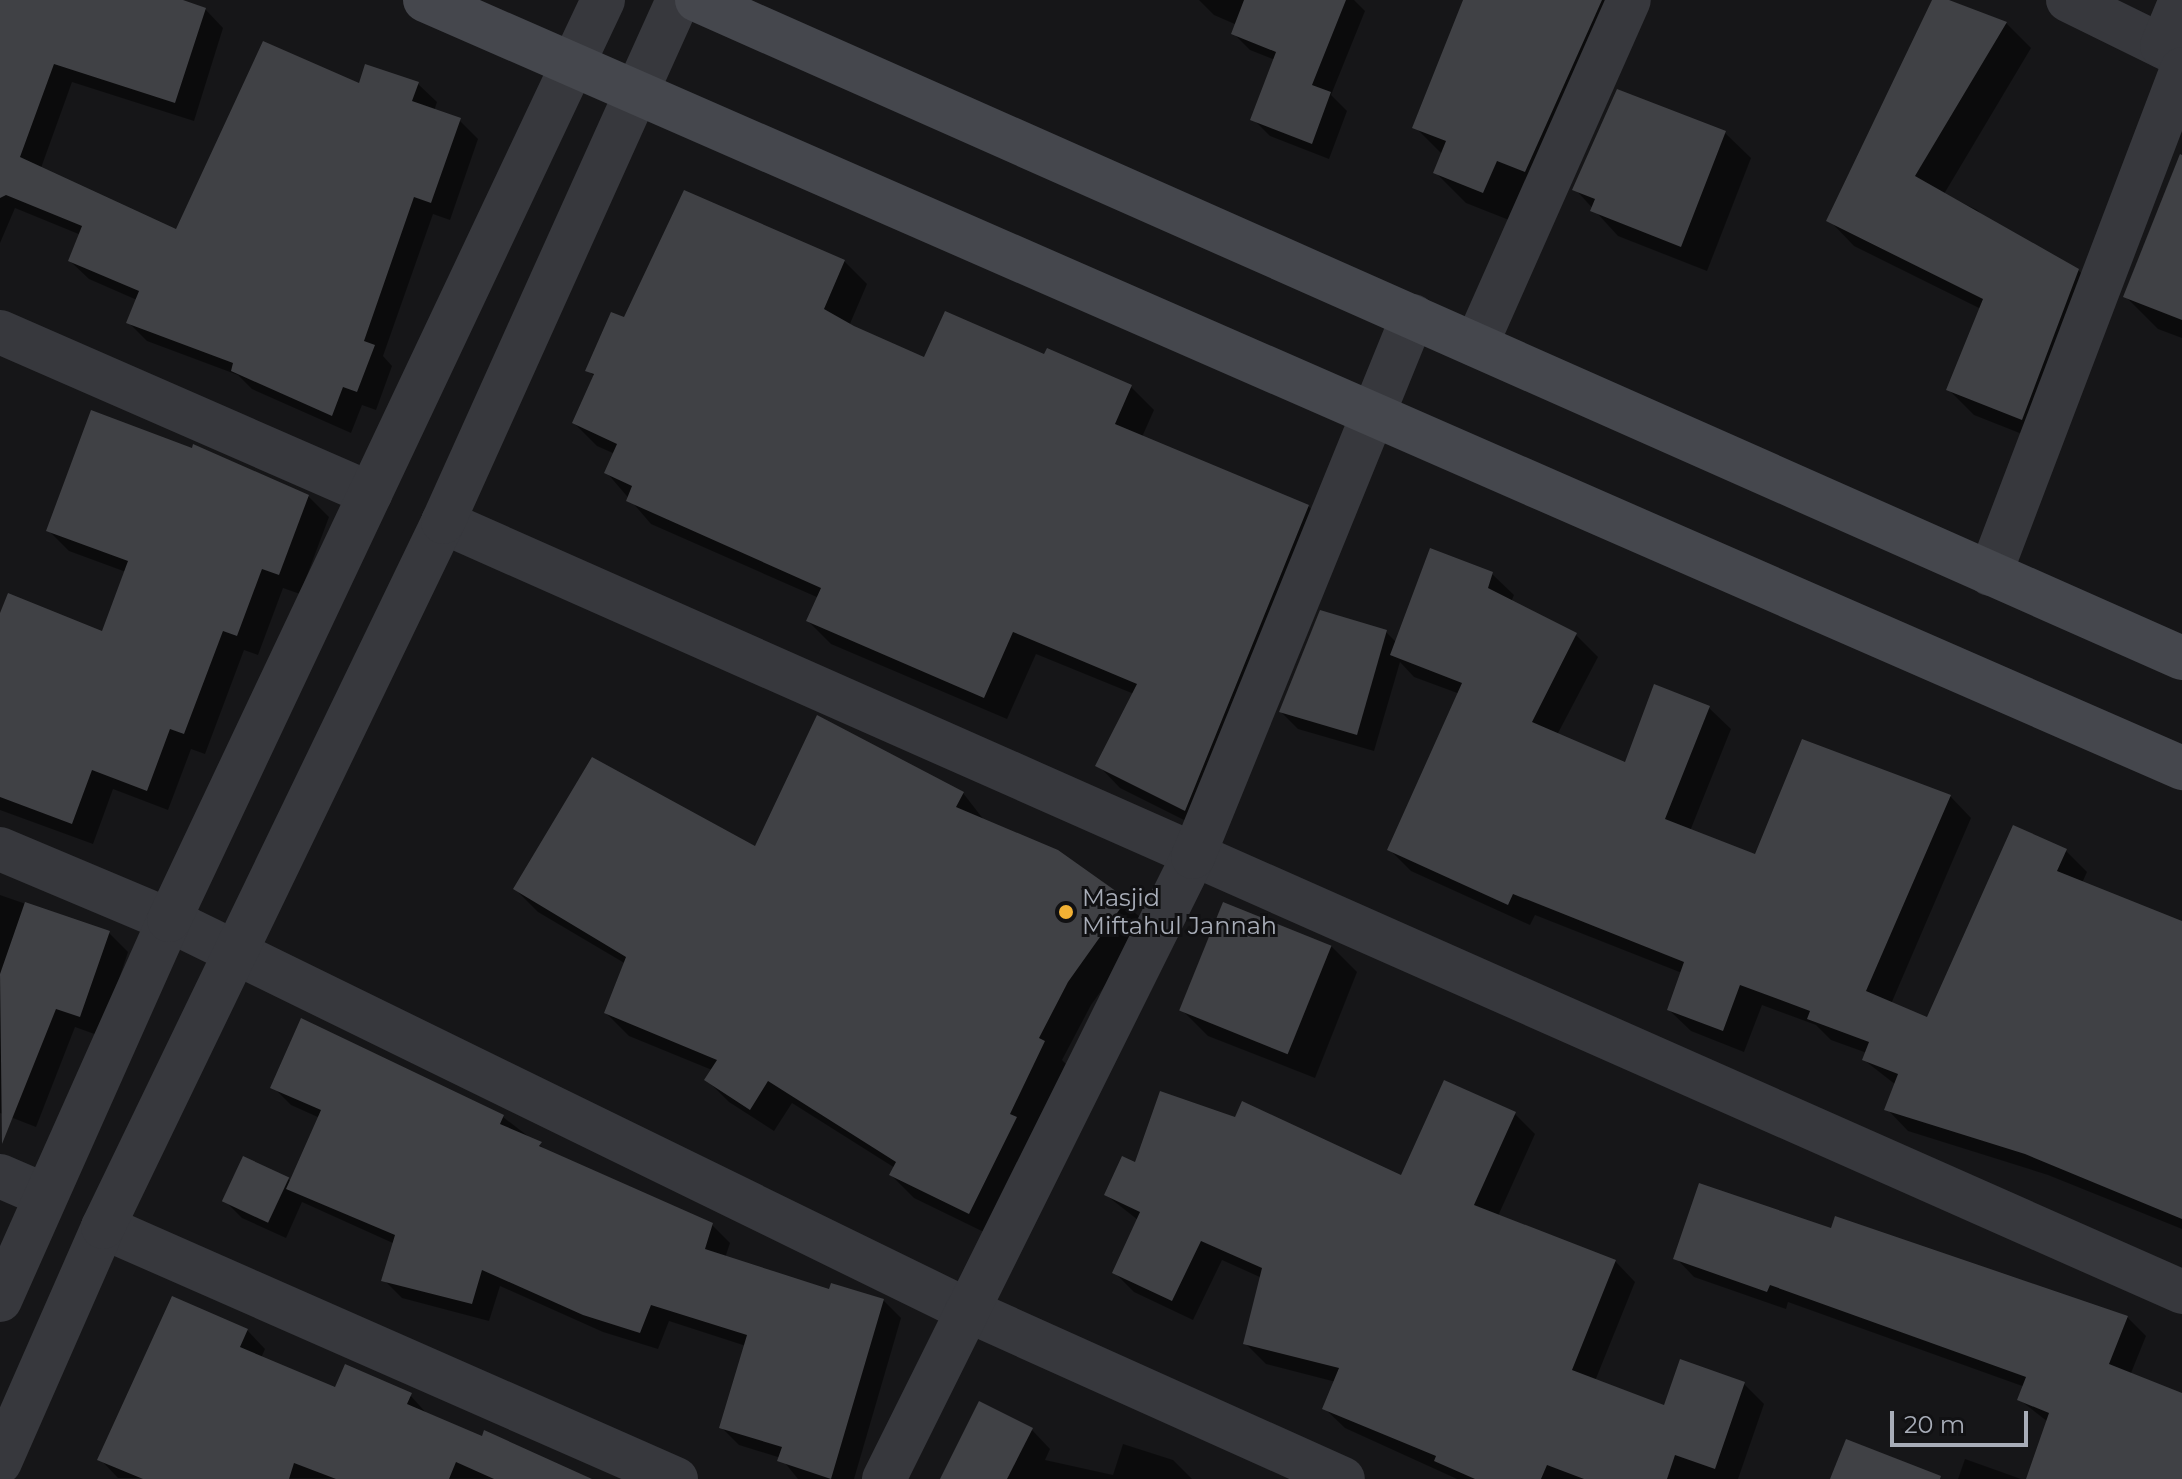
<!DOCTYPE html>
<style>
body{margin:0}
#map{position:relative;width:2182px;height:1479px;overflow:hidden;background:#161618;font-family:Montserrat,sans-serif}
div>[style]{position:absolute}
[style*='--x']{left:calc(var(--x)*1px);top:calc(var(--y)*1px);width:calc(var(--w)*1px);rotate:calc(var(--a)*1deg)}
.shadow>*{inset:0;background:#0007}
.building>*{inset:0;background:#404145;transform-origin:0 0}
.street>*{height:44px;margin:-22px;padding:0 22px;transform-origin:22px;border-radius:22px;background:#37383d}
.secondary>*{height:44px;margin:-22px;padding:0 22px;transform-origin:22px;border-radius:22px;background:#45474d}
.dots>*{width:22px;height:22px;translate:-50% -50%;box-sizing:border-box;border:4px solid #111113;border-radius:50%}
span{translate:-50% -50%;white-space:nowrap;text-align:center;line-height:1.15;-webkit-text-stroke:6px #111113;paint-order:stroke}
.poi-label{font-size:24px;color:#a8adb8}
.left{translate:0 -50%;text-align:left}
.scale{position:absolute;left:1890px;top:1411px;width:138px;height:36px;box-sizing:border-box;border:4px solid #a8adb8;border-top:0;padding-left:10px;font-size:24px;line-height:28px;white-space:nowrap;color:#a8adb8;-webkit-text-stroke:6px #111113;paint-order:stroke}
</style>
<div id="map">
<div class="shadow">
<div style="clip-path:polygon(0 0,176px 0,205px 9px,223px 28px,194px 121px,72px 82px,41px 168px,177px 231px,360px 85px,418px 84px,437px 102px,434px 111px,459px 120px,478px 139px,450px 220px,433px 214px,383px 356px,392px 366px,376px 410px,362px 405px,351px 433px,252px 389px,238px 375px,147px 341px,128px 322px,137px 300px,89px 279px,70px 261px,81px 235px,15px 208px,0 243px)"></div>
<div style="clip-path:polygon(1199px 0,1354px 0,1365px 11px,1331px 95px,1347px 111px,1329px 159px,1270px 136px,1253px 119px,1275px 60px,1250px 50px,1233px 33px,1237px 25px,1214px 15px)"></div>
<div style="clip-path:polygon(1465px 0,1627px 0,1514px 222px,1466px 203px,1436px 173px,1443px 155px,1415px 127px)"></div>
<div style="clip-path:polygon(1934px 0,2006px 23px,2031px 48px,1944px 194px,1977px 210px,1993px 226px,2078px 270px,2104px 296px,2047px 444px,1974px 415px,1949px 390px,1981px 309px,1854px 246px,1829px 220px)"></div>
<div style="clip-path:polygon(1618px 91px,1725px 133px,1751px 158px,1707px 271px,1618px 236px,1575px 189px)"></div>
<div style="clip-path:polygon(2182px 155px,2182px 338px,2158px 329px,2125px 296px)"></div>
<div style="clip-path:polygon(844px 261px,867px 284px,849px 326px,925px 360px,1045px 357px,1048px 350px,1131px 387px,1154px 410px,1142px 437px,1308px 506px,1331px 529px,1208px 832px,1120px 788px,1098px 765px,1134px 694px,1036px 654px,1007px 719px,831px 644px,808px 621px,819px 598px,651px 524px,607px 473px,615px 454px,597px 446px,574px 423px,595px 377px,588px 370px,625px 320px)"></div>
<div style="clip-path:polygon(308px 496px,329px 517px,300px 594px,283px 588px,258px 655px,244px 650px,205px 754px,191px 749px,168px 810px,113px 789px,93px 844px,0 810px,0 618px,103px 633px,126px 572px,69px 551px,48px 530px)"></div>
<div style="clip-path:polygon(1492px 574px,1514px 595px,1511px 602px,1576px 635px,1598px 657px,1557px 735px,1626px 764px,1709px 708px,1731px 729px,1690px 831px,1756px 856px,1950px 796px,1971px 818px,1891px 1004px,1928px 1020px,2066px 851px,2087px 872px,2082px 883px,2182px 932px,2182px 1229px,2048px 1175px,1908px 1131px,1887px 1109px,1896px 1085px,1864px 1060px,1867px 1053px,1831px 1040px,1816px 1025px,1762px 1005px,1744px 1052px,1691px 1031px,1669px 1010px,1682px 973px,1535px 915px,1530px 925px,1411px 871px,1389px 849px,1460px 694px,1414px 677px,1400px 662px,1374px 751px,1298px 729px,1281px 712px,1386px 632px,1397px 643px)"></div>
<div style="clip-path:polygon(963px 793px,984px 820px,1057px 851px,1149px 924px,1091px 1005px,1062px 1060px,1067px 1065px,992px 1236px,914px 1198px,891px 1175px,895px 1168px,792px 1103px,774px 1131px,729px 1102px,706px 1079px,712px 1070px,629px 1036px,606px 1013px,626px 964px,538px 912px,515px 889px,756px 848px)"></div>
<div style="clip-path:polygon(0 895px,109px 933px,128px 952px,100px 1036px,75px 1027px,36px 1127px,0 1113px)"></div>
<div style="clip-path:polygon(1331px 946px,1357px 972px,1315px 1078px,1208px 1036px,1182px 1010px)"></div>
<div style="clip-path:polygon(273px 1087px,503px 1117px,551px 1154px,712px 1225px,730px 1243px,725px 1258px,831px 1291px,883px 1300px,901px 1318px,854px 1479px,798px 1479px,781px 1458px,739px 1445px,721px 1427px,746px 1346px,669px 1321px,658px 1349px,603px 1332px,500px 1286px,489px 1321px,402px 1298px,384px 1280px,395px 1244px,302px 1202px,286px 1238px,242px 1218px,225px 1201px,288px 1179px,292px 1182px,320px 1118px,291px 1105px)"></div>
<div style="clip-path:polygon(1515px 1114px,1535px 1134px,1498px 1216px,1615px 1261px,1635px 1282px,1595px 1381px,1665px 1408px,1744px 1384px,1764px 1404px,1738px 1479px,1457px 1479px,1345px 1428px,1324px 1408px,1336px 1382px,1266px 1364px,1246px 1344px,1262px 1278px,1222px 1260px,1193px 1320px,1134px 1292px,1114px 1272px,1138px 1220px,1106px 1195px,1136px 1165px,1402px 1178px)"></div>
<div style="clip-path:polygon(1832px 1231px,2127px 1317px,2146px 1336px,2131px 1373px,2182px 1395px,2182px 1479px,2028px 1479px,2048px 1422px,2020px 1400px,2025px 1387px,1788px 1302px,1786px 1309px,1694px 1277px,1676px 1258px)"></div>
<div style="clip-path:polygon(247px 1330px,265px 1349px,261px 1358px,336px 1389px,410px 1395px,428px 1415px,587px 1479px,118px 1478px,100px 1459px)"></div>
<div style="clip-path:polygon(1032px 1430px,1050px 1449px,1045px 1460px,1113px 1475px,1123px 1444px,1173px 1460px,1192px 1479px,942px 1479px)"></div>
<div style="clip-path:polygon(1965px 1459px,2021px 1479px,1958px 1479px)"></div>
</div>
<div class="building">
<div style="clip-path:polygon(0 0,183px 0,206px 8px,175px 103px,54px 64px,20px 157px,176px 229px,263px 41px,359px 83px,365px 64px,419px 82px,412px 101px,461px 118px,431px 203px,414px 197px,364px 341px,375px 345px,357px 392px,343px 387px,332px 416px,231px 371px,233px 363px,126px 323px,139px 291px,68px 261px,82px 226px,6px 195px,0 198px)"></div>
<div style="clip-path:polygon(1244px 0,1346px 0,1312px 85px,1331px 92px,1312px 144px,1250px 120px,1276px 52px,1231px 34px)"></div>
<div style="clip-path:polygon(1463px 0,1602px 0,1525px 172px,1497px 161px,1483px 193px,1433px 173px,1446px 141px,1412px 128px)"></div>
<div style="clip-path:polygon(1932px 0,1949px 0,2007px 22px,1915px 176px,2079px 269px,2022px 420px,1946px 390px,1983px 299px,1826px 221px)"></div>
<div style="clip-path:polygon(1617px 89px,1726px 131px,1681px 247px,1590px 211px,1595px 199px,1572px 190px)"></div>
<div style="clip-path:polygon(2180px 154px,2182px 155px,2182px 320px,2123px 297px)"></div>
<div style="clip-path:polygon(684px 190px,845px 260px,824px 309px,854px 326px,924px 357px,945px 311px,1044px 354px,1047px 348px,1132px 385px,1115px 424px,1309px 505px,1185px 811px,1095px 766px,1137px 684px,1013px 632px,984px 698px,806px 621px,821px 588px,626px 501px,632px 486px,604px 473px,617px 444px,572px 423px,594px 374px,585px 371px,611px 312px,624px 317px)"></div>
<div style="clip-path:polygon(91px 410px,192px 448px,193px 444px,309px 495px,279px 575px,262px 569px,237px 636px,223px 631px,184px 734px,170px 729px,147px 791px,92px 770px,72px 824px,0 797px,0 613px,8px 593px,102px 631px,128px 561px,46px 531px)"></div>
<div style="clip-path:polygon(1430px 548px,1493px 572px,1488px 588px,1577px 633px,1532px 722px,1625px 762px,1654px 684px,1710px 706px,1665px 819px,1755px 854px,1802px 739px,1951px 795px,1866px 991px,1927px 1017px,2013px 825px,2067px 849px,2057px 871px,2182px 921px,2182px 1219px,2025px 1154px,1884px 1110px,1898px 1074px,1862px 1060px,1869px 1042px,1807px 1019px,1810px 1011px,1740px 985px,1723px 1031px,1667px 1010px,1684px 962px,1513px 894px,1508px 905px,1387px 850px,1462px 683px,1390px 655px)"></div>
<div style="clip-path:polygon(1320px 610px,1387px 630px,1357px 735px,1279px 712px)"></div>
<div style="clip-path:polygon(817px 715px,964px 792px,956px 807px,1058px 850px,1127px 899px,1068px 982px,1039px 1038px,1045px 1041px,1010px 1114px,1017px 1117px,969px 1214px,889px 1175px,896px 1162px,768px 1081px,750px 1110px,704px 1080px,717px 1060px,604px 1013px,626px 957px,513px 889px,592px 757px,755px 846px)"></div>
<div style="clip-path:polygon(25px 902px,110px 931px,80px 1017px,56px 1009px,2px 1144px,0 974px)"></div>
<div style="left:1223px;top:902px;width:117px;height:117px;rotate:22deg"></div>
<div style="clip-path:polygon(301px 1018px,504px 1115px,500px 1124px,542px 1142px,539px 1146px,713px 1223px,705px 1249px,829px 1289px,831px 1283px,884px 1299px,831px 1479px,777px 1461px,782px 1447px,719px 1428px,747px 1335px,651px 1305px,640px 1333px,583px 1315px,482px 1270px,472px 1304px,381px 1281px,395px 1235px,286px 1189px,321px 1110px,270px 1088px)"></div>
<div style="clip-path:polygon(1444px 1080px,1516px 1112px,1474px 1205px,1616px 1260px,1572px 1370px,1664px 1405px,1680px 1359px,1745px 1382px,1715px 1469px,1675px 1455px,1667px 1479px,1584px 1479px,1547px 1465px,1541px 1479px,1475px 1479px,1434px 1461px,1436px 1456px,1322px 1409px,1339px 1368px,1243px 1344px,1262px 1268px,1201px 1241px,1172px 1301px,1112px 1273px,1140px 1212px,1104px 1195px,1122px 1156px,1135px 1162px,1160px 1091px,1235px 1117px,1242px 1101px,1401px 1175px)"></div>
<div style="left:243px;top:1156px;width:51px;height:50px;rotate:25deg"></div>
<div style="clip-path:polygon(1699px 1183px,1831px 1228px,1835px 1216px,2128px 1316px,2109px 1364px,2182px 1393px,2182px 1479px,2026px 1479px,2049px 1413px,2017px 1400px,2026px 1377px,1770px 1285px,1767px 1292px,1673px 1259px)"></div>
<div style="clip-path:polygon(172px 1296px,248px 1329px,240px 1347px,335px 1387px,345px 1364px,412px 1393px,407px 1404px,482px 1436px,484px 1430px,592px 1479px,494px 1479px,456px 1462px,449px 1479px,336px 1479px,294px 1463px,289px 1479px,143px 1479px,97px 1460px)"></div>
<div style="clip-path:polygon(979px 1401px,1033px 1428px,1007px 1479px,940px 1479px)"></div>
<div style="clip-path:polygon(1846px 1439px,1941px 1476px,1940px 1479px,1830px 1479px)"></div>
</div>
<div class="street">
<div style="--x:2068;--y:0;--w:127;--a:26.2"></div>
<div style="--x:2162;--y:46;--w:50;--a:-67.6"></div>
<div style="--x:0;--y:332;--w:404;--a:23.6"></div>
<div style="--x:1476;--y:345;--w:377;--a:-66.1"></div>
<div style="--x:443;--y:522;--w:1902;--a:23.88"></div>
<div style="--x:1990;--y:574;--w:540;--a:-69.18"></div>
<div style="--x:0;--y:849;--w:183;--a:22.8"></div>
<div style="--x:169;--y:920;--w:888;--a:26.05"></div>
<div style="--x:967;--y:1310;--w:412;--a:24.2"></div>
<div style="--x:0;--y:1176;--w:48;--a:23.4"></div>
<div style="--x:103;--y:1227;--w:626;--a:23.74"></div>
<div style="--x:0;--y:1300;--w:416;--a:-66"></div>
<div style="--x:169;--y:920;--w:1017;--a:-64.74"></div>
<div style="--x:0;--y:1462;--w:257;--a:-66.3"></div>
<div style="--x:103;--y:1227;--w:783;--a:-64.25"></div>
<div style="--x:443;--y:522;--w:572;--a:-65.76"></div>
<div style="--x:884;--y:1479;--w:695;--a:-63.58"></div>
<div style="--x:1193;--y:857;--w:584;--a:-67.87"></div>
</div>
<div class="secondary">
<div style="--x:425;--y:0;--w:1918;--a:23.61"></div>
<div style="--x:697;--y:0;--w:1624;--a:23.9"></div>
</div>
<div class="dots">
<div style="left:1066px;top:912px;background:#f2b134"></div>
</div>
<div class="poi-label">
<span class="left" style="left:1082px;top:912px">Masjid<br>Miftahul Jannah</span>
</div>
<div class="scale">20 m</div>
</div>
